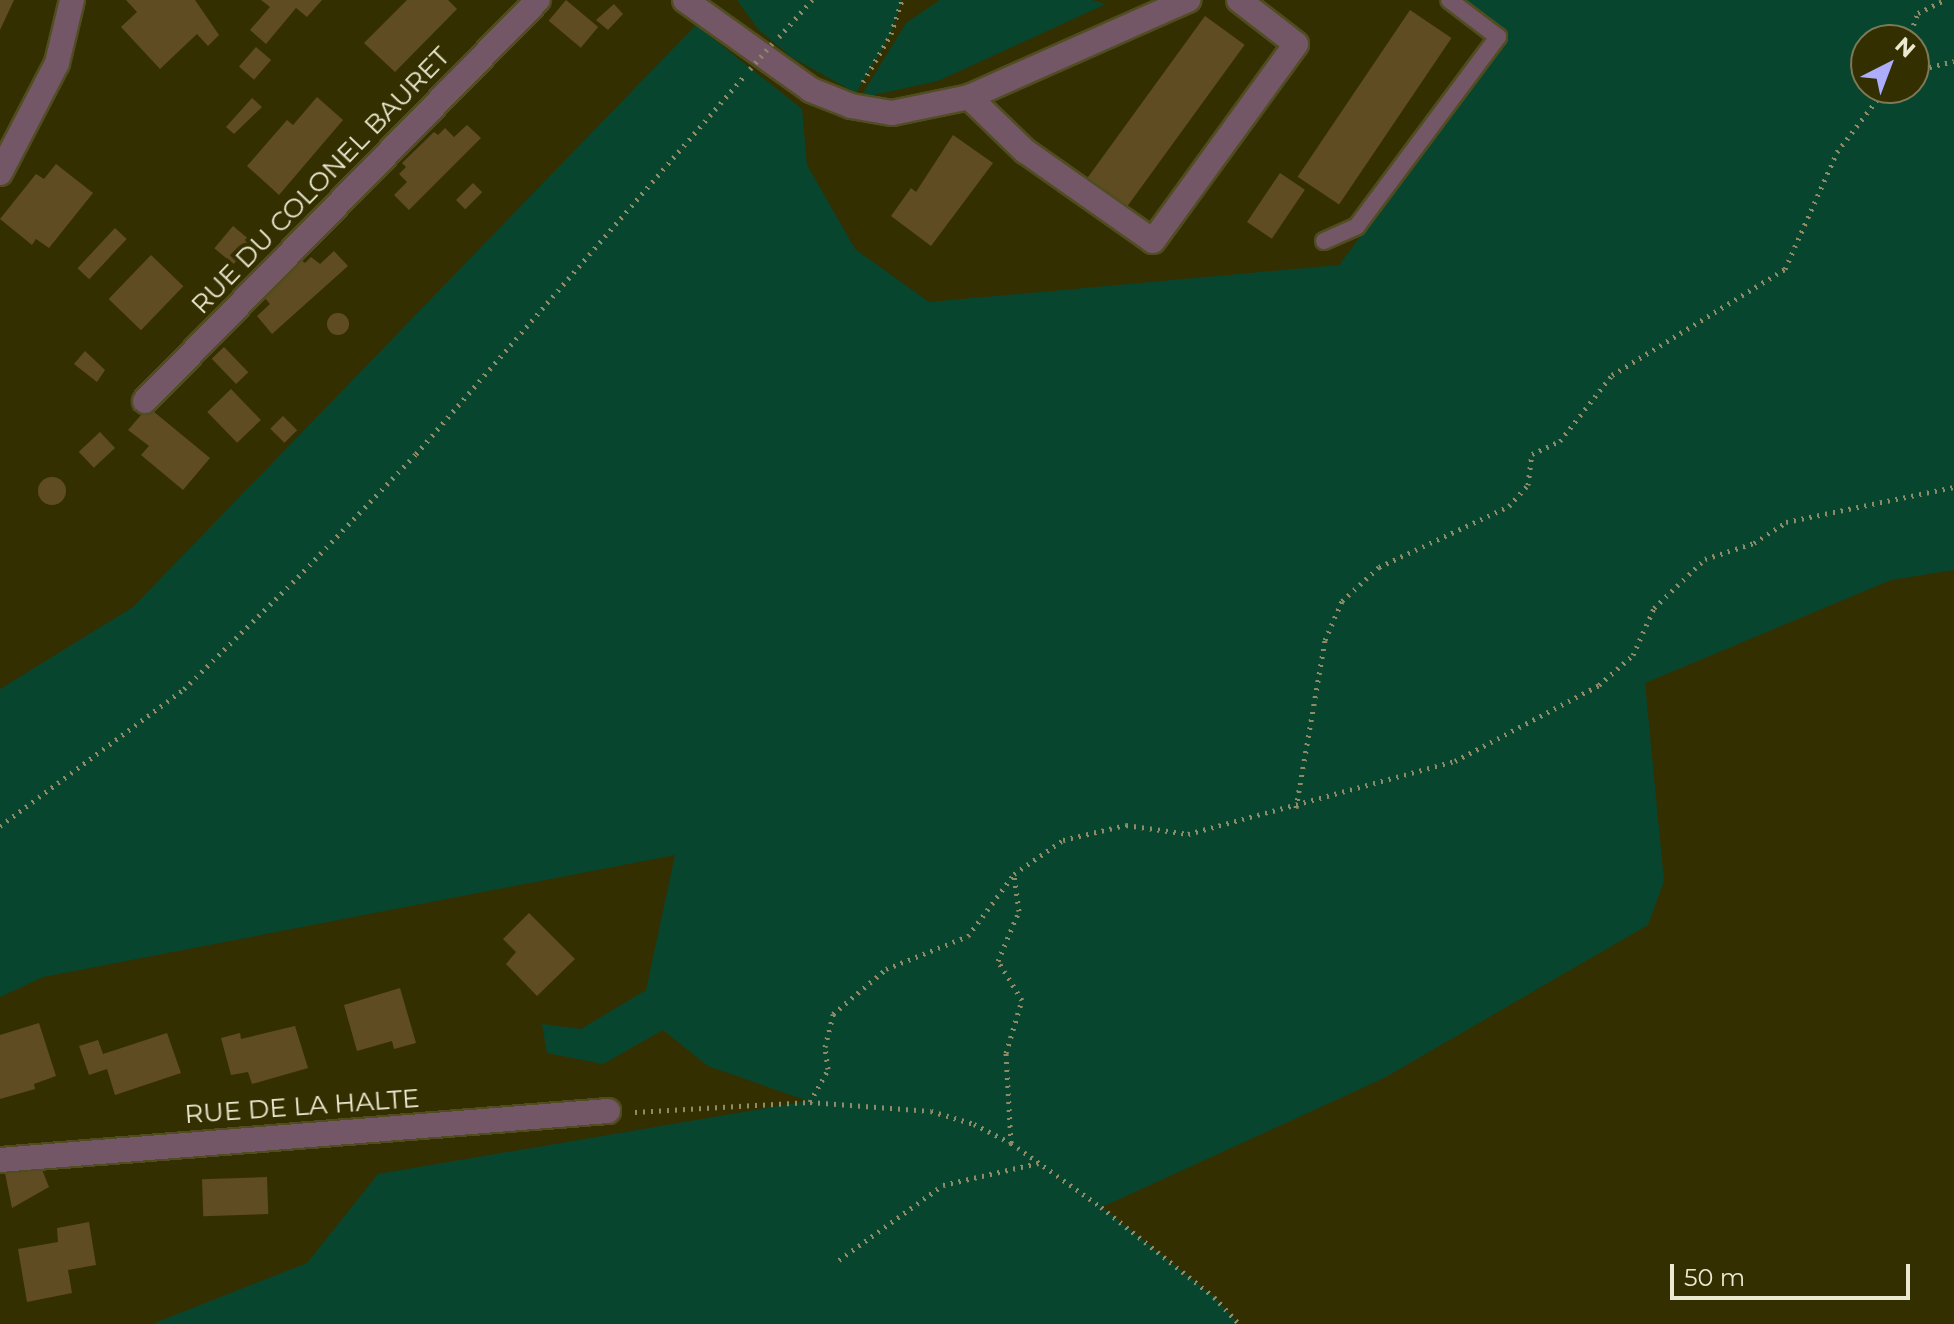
<!DOCTYPE html>
<style>
body{margin:0}
#map{position:relative;width:1954px;height:1324px;overflow:hidden;background:#342f00;font-family:Montserrat,sans-serif}
div>[style]{position:absolute}
[style*='--x']{left:calc(var(--x)*1px);top:calc(var(--y)*1px);width:calc(var(--w)*1px);rotate:calc(var(--a)*1deg)}
.green>*{inset:0;background:#08452f}
.building>*{inset:0;background:#604c23;transform-origin:0 0}
.round{border-radius:50%}
.path>*{height:5px;margin-top:-2.5px;transform-origin:0;background:repeating-linear-gradient(90deg,#8e8b67 0 2px,transparent 0 8px)}
.roads{filter:drop-shadow(2px 0 #514d21) drop-shadow(-2px 0 #514d21) drop-shadow(0 2px #514d21) drop-shadow(0 -2px #514d21)}
.lane>*{height:16px;margin:-8px;padding:0 8px;transform-origin:8px;border-radius:8px;background:#735767}
.street>*{height:24px;margin:-12px;padding:0 12px;transform-origin:12px;border-radius:12px;background:#735767}
.path-bridge>*{height:5px;margin-top:-2.5px;transform-origin:0;background:repeating-linear-gradient(90deg,#8e8b67 0 2px,transparent 0 8px)}
span{translate:-50% -50%;white-space:nowrap;text-align:center;line-height:1.15;-webkit-text-stroke:8px #342f00;paint-order:stroke}
.street-label{font-size:26px;color:#ebe9d1}
.north{position:absolute;left:1850px;top:24px;width:80px;height:80px;box-sizing:border-box;background:#342f00;border:2px solid #7d7954;border-radius:50%;rotate:42deg;font-size:22px;font-weight:700;line-height:32px;text-align:center;color:#ebe9d1}
.north::after{content:'';display:block;margin:auto;width:28px;height:36px;background:#adaefb;clip-path:polygon(50% 0,100% 100%,50% 72%,0 100%)}
.scale{position:absolute;left:1670px;top:1264px;width:240px;height:36px;box-sizing:border-box;border:4px solid #ebe9d1;border-top:0;padding-left:10px;font-size:24px;line-height:28px;white-space:nowrap;color:#ebe9d1;-webkit-text-stroke:6px #342f00;paint-order:stroke}
</style>
<div id="map">
<div class="green">
<div style="clip-path:polygon(737px 0,902px 0,891px 34px,856px 93px,791px 57px,758px 29px)"></div>
<div style="clip-path:polygon(940px 0,1092px 0,1106px 4px,938px 81px,860px 98px,906px 23px)"></div>
<div style="clip-path:polygon(evenodd,1449px 0,1954px 0,1954px 570px,1891px 580px,1645px 683px,1664px 881px,1648px 925px,1384px 1078px,1102px 1207px,1214px 1297px,1239px 1324px,152px 1324px,307px 1263px,378px 1174px,808px 1101px,708px 1066px,663px 1030px,603px 1064px,547px 1053px,542px 1024px,581px 1029px,646px 990px,675px 855px,43px 977px,0 997px,0 689px,133px 607px,696px 25px,802px 109px,807px 165px,855px 249px,929px 302px,1339px 265px,1505px 43px,1449px 0,1866px 40px,1914px 40px,1914px 88px,1866px 88px,1866px 40px)"></div>
</div>
<div class="building">
<div style="clip-path:polygon(0 0,14px 0,0 30px)"></div>
<div style="clip-path:polygon(126px 0,195px 0,219px 35px,208px 46px,197px 34px,160px 69px,121px 27px,137px 12px)"></div>
<div style="clip-path:polygon(261px 0,322px 0,307px 17px,296px 8px,266px 44px,250px 30px,270px 7px)"></div>
<div style="clip-path:polygon(407px 0,448px 0,457px 9px,395px 72px,364px 43px)"></div>
<div style="left:566px;top:0;width:42px;height:27px;rotate:40deg"></div>
<div style="clip-path:polygon(614px 4px,623px 14px,608px 30px,596px 20px)"></div>
<div style="left:1410px;top:10px;width:50px;height:201px;rotate:34deg"></div>
<div style="left:1205px;top:16px;width:49px;height:202px;rotate:36deg"></div>
<div style="left:256px;top:47px;width:20px;height:26px;rotate:41deg"></div>
<div style="clip-path:polygon(317px 97px,343px 120px,279px 195px,247px 166px,287px 120px,293px 125px)"></div>
<div style="clip-path:polygon(252px 98px,262px 107px,234px 134px,226px 127px)"></div>
<div style="clip-path:polygon(467px 125px,481px 138px,409px 210px,394px 195px,407px 182px,399px 174px,406px 167px,402px 163px,434px 132px,438px 135px,445px 128px,454px 137px)"></div>
<div style="clip-path:polygon(953px 135px,993px 163px,931px 246px,891px 216px,911px 188px,916px 192px)"></div>
<div style="clip-path:polygon(56px 164px,93px 193px,49px 248px,36px 239px,32px 245px,0 219px,36px 174px,44px 179px)"></div>
<div style="left:1280px;top:173px;width:30px;height:59px;rotate:34deg"></div>
<div style="left:473px;top:183px;width:13px;height:24px;rotate:45deg"></div>
<div style="left:233px;top:226px;width:25px;height:29px;rotate:40deg"></div>
<div style="left:115px;top:228px;width:16px;height:55px;rotate:43deg"></div>
<div style="clip-path:polygon(334px 251px,348px 266px,272px 334px,257px 316px,270px 304px,263px 296px,301px 260px,305px 263px,311px 257px,320px 264px)"></div>
<div style="left:151px;top:255px;width:45px;height:61px;rotate:44deg"></div>
<div class="round" style="left:327px;top:313px;width:22px;height:22px"></div>
<div style="left:224px;top:347px;width:35px;height:17px;rotate:46deg"></div>
<div style="clip-path:polygon(85px 351px,105px 370px,97px 382px,74px 364px)"></div>
<div style="left:231px;top:389px;width:43px;height:33px;rotate:46deg"></div>
<div style="clip-path:polygon(148px 407px,210px 458px,183px 490px,141px 455px,149px 446px,128px 430px)"></div>
<div style="left:283px;top:416px;width:20px;height:18px;rotate:45deg"></div>
<div style="left:100px;top:432px;width:22px;height:29px;rotate:47deg"></div>
<div class="round" style="left:38px;top:477px;width:28px;height:28px"></div>
<div style="clip-path:polygon(529px 913px,575px 959px,537px 996px,506px 964px,516px 952px,503px 939px)"></div>
<div style="clip-path:polygon(400px 988px,416px 1043px,394px 1049px,392px 1041px,357px 1051px,344px 1005px)"></div>
<div style="clip-path:polygon(39px 1023px,56px 1076px,34px 1084px,35px 1089px,0 1099px,0 1035px)"></div>
<div style="clip-path:polygon(295px 1026px,308px 1068px,252px 1084px,248px 1072px,231px 1075px,221px 1038px,240px 1033px,241px 1039px)"></div>
<div style="clip-path:polygon(167px 1033px,181px 1073px,115px 1095px,107px 1069px,89px 1075px,79px 1046px,98px 1040px,103px 1054px)"></div>
<div style="clip-path:polygon(39px 1162px,49px 1187px,12px 1208px,4px 1168px)"></div>
<div style="left:267px;top:1177px;width:37px;height:65px;rotate:88deg"></div>
<div style="clip-path:polygon(89px 1222px,96px 1265px,68px 1270px,72px 1293px,27px 1302px,18px 1249px,58px 1242px,57px 1228px)"></div>
</div>
<div class="path">
<div style="--x:779;--y:37;--w:50;--a:-48.3"></div>
<div style="--x:1908;--y:40;--w:29;--a:-70"></div>
<div style="--x:1918;--y:13;--w:30;--a:-26"></div>
<div style="--x:1914;--y:71;--w:41;--a:-14"></div>
<div style="--x:863;--y:82;--w:56;--a:-59.7"></div>
<div style="--x:891;--y:34;--w:36;--a:-72"></div>
<div style="--x:1296;--y:808;--w:170;--a:-80.2"></div>
<div style="--x:1325;--y:640;--w:43;--a:-66.4"></div>
<div style="--x:1342;--y:601;--w:50;--a:-42.6"></div>
<div style="--x:1379;--y:567;--w:144;--a:-25.1"></div>
<div style="--x:1509;--y:506;--w:28;--a:-48"></div>
<div style="--x:1528;--y:485;--w:31;--a:-83"></div>
<div style="--x:1532;--y:454;--w:31;--a:-25"></div>
<div style="--x:1560;--y:441;--w:84;--a:-51.8"></div>
<div style="--x:1612;--y:375;--w:203;--a:-31.5"></div>
<div style="--x:1785;--y:269;--w:128;--a:-66"></div>
<div style="--x:1837;--y:152;--w:81;--a:-52.6"></div>
<div style="--x:0;--y:826;--w:229;--a:-36.7"></div>
<div style="--x:184;--y:689;--w:160;--a:-44.5"></div>
<div style="--x:298;--y:577;--w:170;--a:-46.2"></div>
<div style="--x:416;--y:454;--w:503;--a:-49.03"></div>
<div style="--x:810;--y:1102;--w:38;--a:-61"></div>
<div style="--x:828;--y:1069;--w:22;--a:-98"></div>
<div style="--x:825;--y:1047;--w:34;--a:-76"></div>
<div style="--x:833;--y:1014;--w:70;--a:-40.3"></div>
<div style="--x:886;--y:969;--w:88;--a:-21.9"></div>
<div style="--x:968;--y:936;--w:77;--a:-53.4"></div>
<div style="--x:1014;--y:874;--w:60;--a:-34.8"></div>
<div style="--x:1063;--y:840;--w:65;--a:-13.4"></div>
<div style="--x:1126;--y:825;--w:63;--a:8.3"></div>
<div style="--x:1188;--y:834;--w:277;--a:-15.3"></div>
<div style="--x:1455;--y:761;--w:163;--a:-27.8"></div>
<div style="--x:1599;--y:685;--w:45;--a:-41.4"></div>
<div style="--x:1633;--y:655;--w:51;--a:-65.9"></div>
<div style="--x:1654;--y:608;--w:71;--a:-43.9"></div>
<div style="--x:1705;--y:559;--w:52;--a:-18.1"></div>
<div style="--x:1754;--y:543;--w:38;--a:-33"></div>
<div style="--x:1786;--y:522;--w:172;--a:-11.8"></div>
<div style="--x:635;--y:1112;--w:175;--a:-3.3"></div>
<div style="--x:810;--y:1102;--w:121;--a:4.3"></div>
<div style="--x:931;--y:1111;--w:45;--a:16.8"></div>
<div style="--x:974;--y:1124;--w:42;--a:27.2"></div>
<div style="--x:1011;--y:1143;--w:110;--a:35.4"></div>
<div style="--x:1101;--y:1207;--w:144;--a:38.5"></div>
<div style="--x:1214;--y:1297;--w:37;--a:47"></div>
<div style="--x:1011;--y:1143;--w:90;--a:-93.2"></div>
<div style="--x:1006;--y:1053;--w:55;--a:-73.2"></div>
<div style="--x:1022;--y:1000;--w:46;--a:-121.6"></div>
<div style="--x:998;--y:961;--w:54;--a:-67.2"></div>
<div style="--x:1019;--y:911;--w:36;--a:-98"></div>
<div style="--x:839;--y:1260;--w:128;--a:-35.8"></div>
<div style="--x:943;--y:1185;--w:98;--a:-13"></div>
</div>
<div class="roads">
<div class="lane">
<div style="--x:1324;--y:241;--w:36;--a:-24"></div>
<div style="--x:1357;--y:226;--w:236;--a:-53.3"></div>
<div style="--x:1498;--y:37;--w:61;--a:-142.9"></div>
</div>
<div class="street">
<div style="--x:685;--y:0;--w:155;--a:35.5"></div>
<div style="--x:811;--y:90;--w:43;--a:21.8"></div>
<div style="--x:851;--y:106;--w:42;--a:9.7"></div>
<div style="--x:892;--y:113;--w:79;--a:-11.7"></div>
<div style="--x:969;--y:97;--w:240;--a:-23.9"></div>
<div style="--x:969;--y:97;--w:78;--a:44"></div>
<div style="--x:1025;--y:151;--w:156;--a:35.1"></div>
<div style="--x:1153;--y:241;--w:243;--a:-54"></div>
<div style="--x:1296;--y:44;--w:72;--a:-142.3"></div>
<div style="--x:0;--y:173;--w:124;--a:-62.6"></div>
<div style="--x:57;--y:63;--w:65;--a:-76.6"></div>
<div style="--x:145;--y:401;--w:561;--a:-45.58"></div>
<div style="--x:0;--y:1160;--w:610;--a:-4.61"></div>
</div>
</div>
<div class="path-bridge">
<div style="--x:750;--y:69;--w:35;--a:-49"></div>
</div>
<div class="street-label">
<span style="left:321px;top:181px;rotate:-46deg">RUE DU COLONEL BAURET</span>
<span style="left:302px;top:1107px;rotate:-4deg">RUE DE LA HALTE</span>
</div>
<div class="north">N</div>
<div class="scale">50 m</div>
</div>
